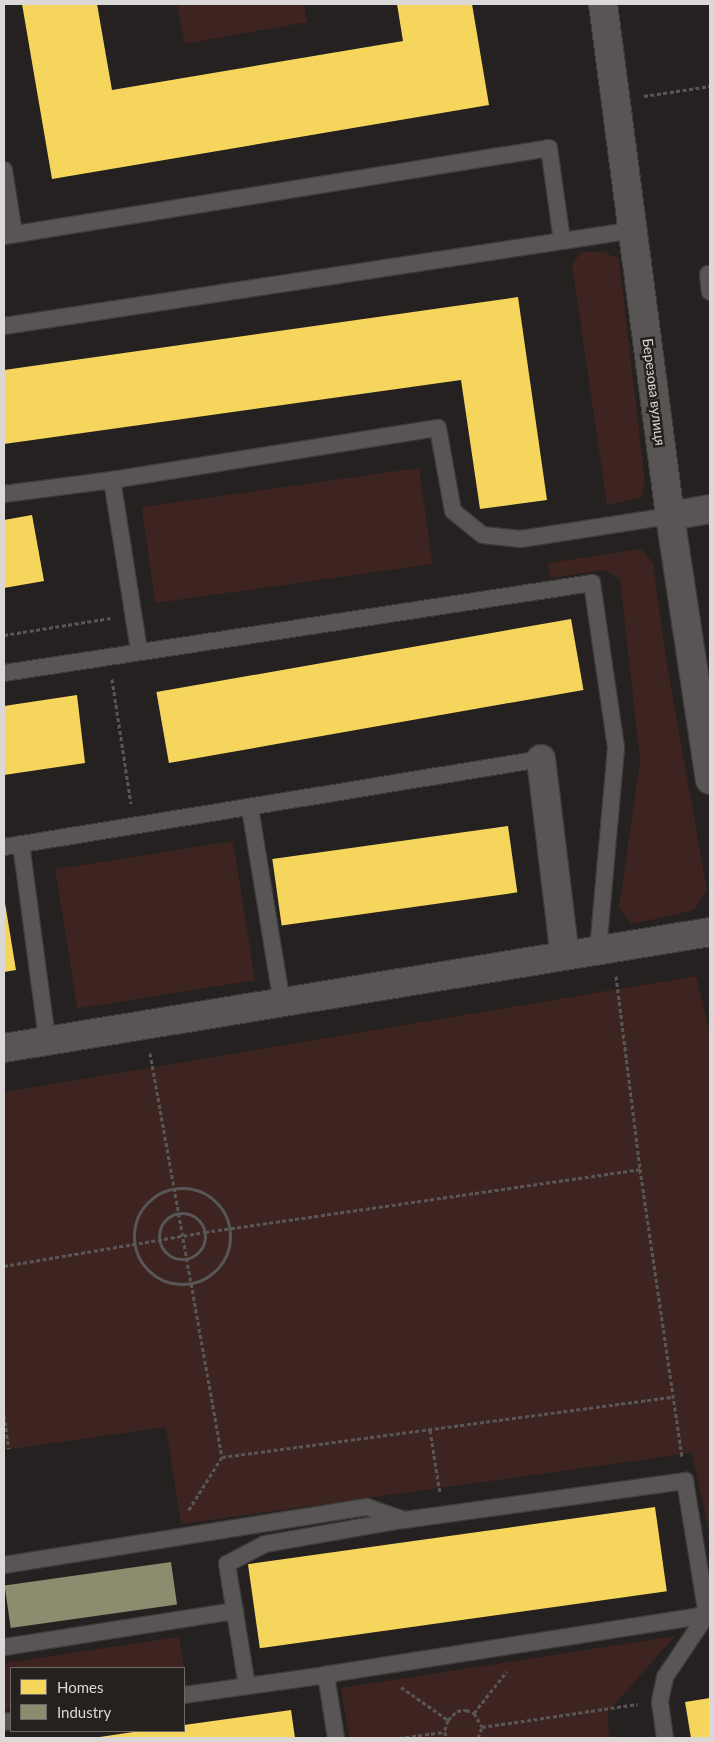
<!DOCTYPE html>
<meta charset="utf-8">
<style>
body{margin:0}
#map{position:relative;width:714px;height:1742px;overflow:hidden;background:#242120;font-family:Lato,sans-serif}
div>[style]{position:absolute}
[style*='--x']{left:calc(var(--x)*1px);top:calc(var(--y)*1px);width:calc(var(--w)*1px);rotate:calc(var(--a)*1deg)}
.green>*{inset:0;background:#3d2420;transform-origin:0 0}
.homes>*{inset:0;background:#f6d55c;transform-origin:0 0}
.industry>*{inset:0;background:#8c8c6e;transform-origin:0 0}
.path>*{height:3px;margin-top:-1.5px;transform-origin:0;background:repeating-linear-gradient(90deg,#585656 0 4px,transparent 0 6.5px)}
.path>.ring{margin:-1.5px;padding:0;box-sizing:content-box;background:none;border:3px solid #585656;border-radius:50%}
.roads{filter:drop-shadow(1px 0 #3e3c3b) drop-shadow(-1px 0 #3e3c3b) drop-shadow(0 1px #3e3c3b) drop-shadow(0 -1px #3e3c3b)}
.service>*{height:16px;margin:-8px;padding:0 8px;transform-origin:8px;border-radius:8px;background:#585554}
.minor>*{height:28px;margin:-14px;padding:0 14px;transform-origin:14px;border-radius:14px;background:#585554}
span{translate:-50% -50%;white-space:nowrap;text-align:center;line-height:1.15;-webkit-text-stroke:5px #26201e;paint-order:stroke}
.street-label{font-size:14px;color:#dcd8d7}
.frame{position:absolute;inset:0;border:5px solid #dcd8d7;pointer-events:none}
.legend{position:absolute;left:10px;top:1667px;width:175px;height:65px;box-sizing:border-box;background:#26201e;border:1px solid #6f6a68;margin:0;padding:6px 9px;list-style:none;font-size:15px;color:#dcd8d7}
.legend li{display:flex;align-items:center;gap:10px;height:25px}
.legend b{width:25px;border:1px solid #6f6a68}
</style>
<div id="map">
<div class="green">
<div style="clip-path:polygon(177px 4px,304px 4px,307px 22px,185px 44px)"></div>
<div style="clip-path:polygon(581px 252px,604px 252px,619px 259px,645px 483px,641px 498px,607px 505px,572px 265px)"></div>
<div style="left:419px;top:468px;width:97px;height:280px;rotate:82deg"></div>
<div style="clip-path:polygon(642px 549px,653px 563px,666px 659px,707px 890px,694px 910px,632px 924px,619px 908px,640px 761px,620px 579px,605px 570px,551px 578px,548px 563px)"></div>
<div style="left:233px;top:841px;width:141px;height:180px;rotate:81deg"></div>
<div style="clip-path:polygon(696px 976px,710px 1033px,710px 1536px,692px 1453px,181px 1524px,166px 1427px,4px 1450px,4px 1092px)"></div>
<div style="clip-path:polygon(675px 1636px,608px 1712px,609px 1738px,349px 1738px,341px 1688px)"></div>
<div style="clip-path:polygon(179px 1637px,187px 1684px,184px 1684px,184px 1668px,11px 1668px,11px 1709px,4px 1710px,4px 1663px)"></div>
</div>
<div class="homes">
<div style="clip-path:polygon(22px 4px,97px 4px,112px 90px,403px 41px,397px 4px,472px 4px,489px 105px,52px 179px)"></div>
<div style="clip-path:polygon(518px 297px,547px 500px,480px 509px,461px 380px,4px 444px,4px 370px)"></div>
<div style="clip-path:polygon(32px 515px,44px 581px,4px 588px,4px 520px)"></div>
<div style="left:571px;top:619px;width:72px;height:421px;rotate:80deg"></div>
<div style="clip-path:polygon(77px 695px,85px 763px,4px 775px,4px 706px)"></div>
<div style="left:508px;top:826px;width:67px;height:238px;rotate:82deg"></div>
<div style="clip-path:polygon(4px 897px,16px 970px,4px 972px)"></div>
<div style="left:655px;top:1507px;width:85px;height:411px;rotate:82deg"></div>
<div style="clip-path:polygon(710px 1698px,710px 1738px,691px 1738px,685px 1702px)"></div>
<div style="clip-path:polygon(291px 1710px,295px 1738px,93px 1738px,140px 1731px,184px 1731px,184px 1725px)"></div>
</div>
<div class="industry">
<div style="left:171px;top:1562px;width:43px;height:168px;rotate:82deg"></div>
</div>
<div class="path">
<div style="--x:644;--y:96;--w:67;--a:-8.6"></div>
<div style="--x:4;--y:635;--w:108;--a:-9"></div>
<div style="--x:112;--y:679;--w:126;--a:81.4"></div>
<div style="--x:616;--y:976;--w:194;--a:82.9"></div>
<div style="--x:640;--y:1169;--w:292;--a:81.7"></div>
<div style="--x:150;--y:1053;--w:410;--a:79.9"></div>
<div style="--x:222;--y:1457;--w:64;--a:122.2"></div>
<div class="ring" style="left:134px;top:1188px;width:93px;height:93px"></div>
<div class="ring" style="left:159px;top:1213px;width:43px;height:43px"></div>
<div style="--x:4;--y:1266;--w:204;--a:-9.6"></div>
<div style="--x:205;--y:1232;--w:440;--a:-8.2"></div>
<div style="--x:4;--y:1415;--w:34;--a:82"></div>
<div style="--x:430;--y:1430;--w:64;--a:81"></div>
<div style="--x:222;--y:1457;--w:455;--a:-7.6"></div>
<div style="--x:401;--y:1687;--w:57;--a:35.1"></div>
<div style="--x:448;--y:1720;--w:13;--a:108"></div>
<div style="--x:444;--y:1732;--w:7;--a:56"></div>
<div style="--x:474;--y:1713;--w:16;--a:60"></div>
<div style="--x:448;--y:1720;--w:13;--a:-45"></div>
<div style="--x:457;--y:1711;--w:9;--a:-6"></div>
<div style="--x:466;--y:1710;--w:9;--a:21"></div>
<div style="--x:474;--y:1713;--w:53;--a:-51.8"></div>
<div style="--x:399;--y:1738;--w:45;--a:-7.6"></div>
<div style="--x:478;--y:1738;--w:12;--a:-70"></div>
<div style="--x:482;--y:1727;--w:157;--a:-8.4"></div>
</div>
<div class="roads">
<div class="service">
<div style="--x:4;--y:170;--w:65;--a:81.1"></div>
<div style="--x:4;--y:236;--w:552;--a:-9.17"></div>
<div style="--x:549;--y:148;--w:94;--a:82"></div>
<div style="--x:708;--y:274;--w:18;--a:84"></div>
<div style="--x:4;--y:326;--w:637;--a:-8.66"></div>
<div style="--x:112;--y:480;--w:173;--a:81"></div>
<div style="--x:4;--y:494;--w:109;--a:-7.4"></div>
<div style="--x:112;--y:480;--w:330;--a:-9.1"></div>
<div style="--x:438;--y:428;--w:84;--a:79.8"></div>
<div style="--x:453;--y:511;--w:38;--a:39"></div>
<div style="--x:483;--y:535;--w:38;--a:6"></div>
<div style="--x:521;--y:539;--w:151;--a:-8.8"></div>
<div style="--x:4;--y:673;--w:595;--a:-8.7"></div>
<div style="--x:592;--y:583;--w:167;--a:81.7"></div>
<div style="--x:616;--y:748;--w:204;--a:95.1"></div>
<div style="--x:250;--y:808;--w:198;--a:80.7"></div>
<div style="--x:21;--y:844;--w:198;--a:82.4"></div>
<div style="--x:4;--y:847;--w:544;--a:-9.31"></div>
<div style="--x:4;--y:1565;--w:368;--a:-9.1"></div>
<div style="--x:367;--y:1507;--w:39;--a:19"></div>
<div style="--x:404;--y:1520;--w:284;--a:-7.9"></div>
<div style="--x:685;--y:1481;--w:136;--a:80.7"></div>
<div style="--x:707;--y:1615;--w:386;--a:171.1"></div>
<div style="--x:326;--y:1675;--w:64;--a:81"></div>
<div style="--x:4;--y:1647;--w:234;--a:-8.9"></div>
<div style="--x:247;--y:1686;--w:124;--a:-99.3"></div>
<div style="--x:227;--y:1564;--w:43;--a:-27.8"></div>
<div style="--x:265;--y:1544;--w:139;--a:-9.9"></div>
<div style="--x:184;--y:1695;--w:143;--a:-8"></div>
<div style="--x:4;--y:1722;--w:7;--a:-8"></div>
<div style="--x:665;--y:1738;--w:37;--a:-98"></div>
<div style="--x:660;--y:1701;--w:25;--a:-78"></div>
<div style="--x:665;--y:1677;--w:81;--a:-56.1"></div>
</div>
<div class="minor">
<div style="--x:603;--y:4;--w:516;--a:82.54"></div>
<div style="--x:670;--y:516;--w:267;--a:81.4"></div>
<div style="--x:670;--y:516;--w:41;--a:-9.9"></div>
<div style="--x:541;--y:759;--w:198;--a:83.1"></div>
<div style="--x:4;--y:1048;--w:715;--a:-9.33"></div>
</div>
</div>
<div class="street-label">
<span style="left:654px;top:392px;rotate:83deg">Березова вулиця</span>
</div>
<div class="frame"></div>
<ul class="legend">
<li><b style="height:14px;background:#f6d55c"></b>Homes</li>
<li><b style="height:14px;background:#8c8c6e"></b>Industry</li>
</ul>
</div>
